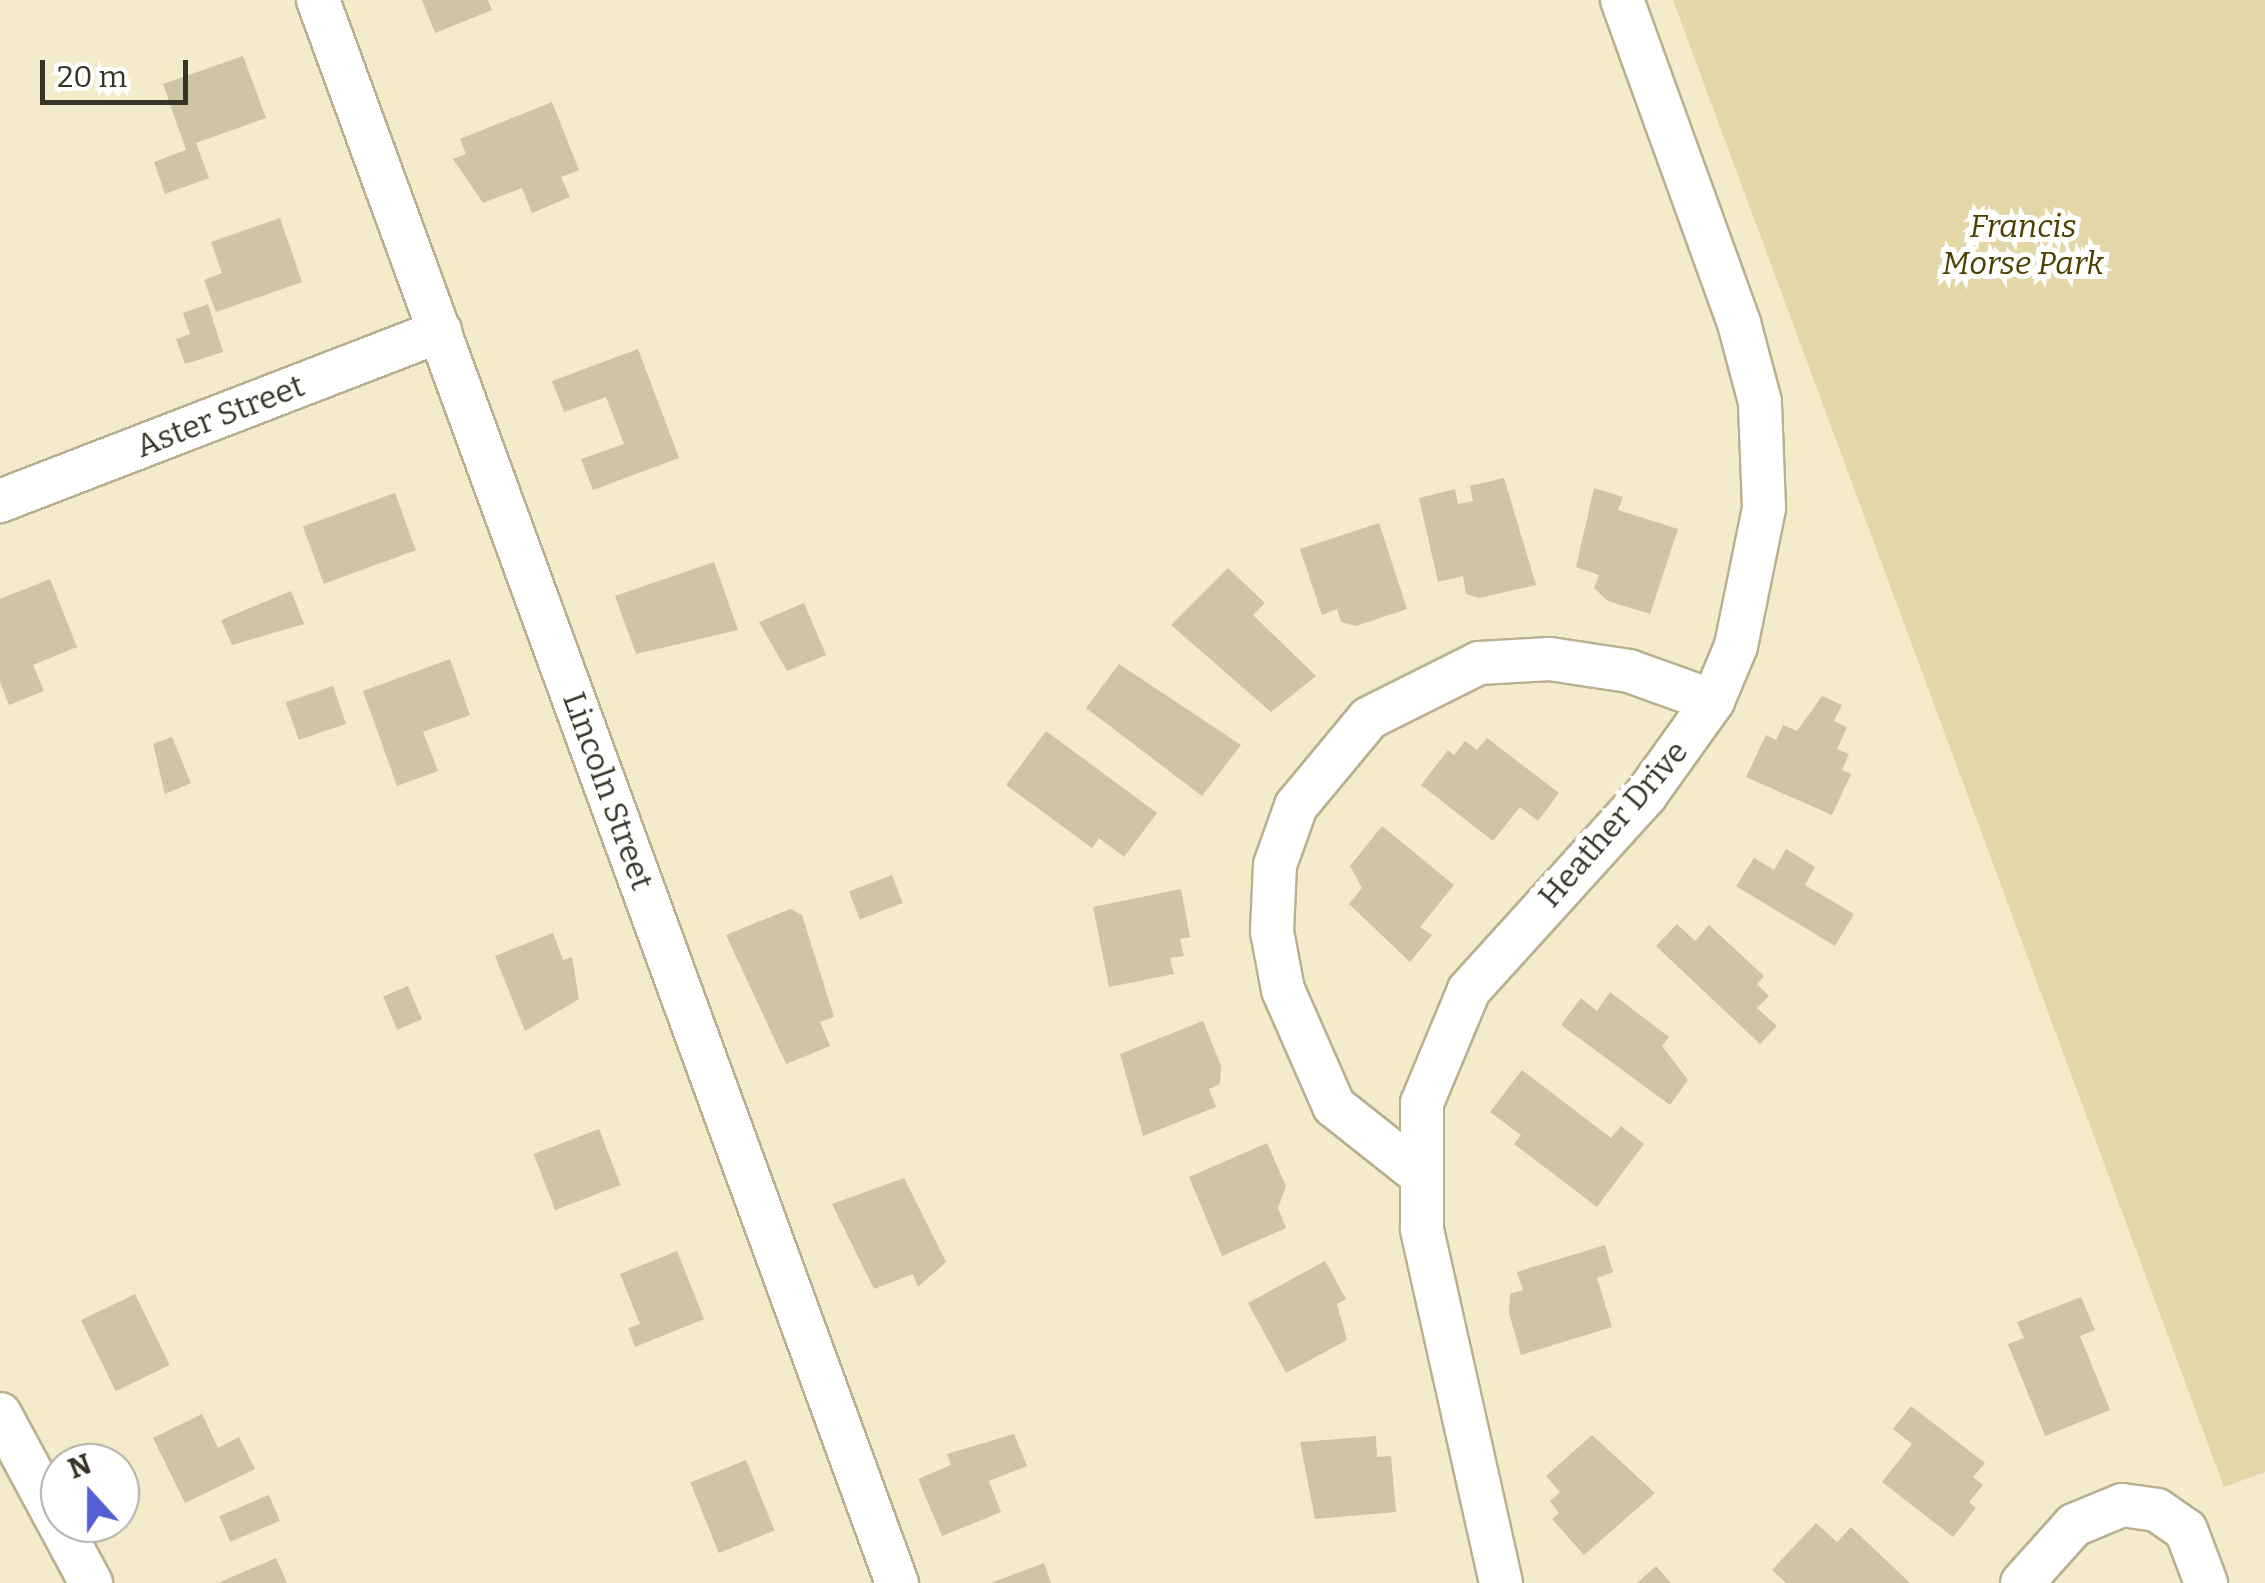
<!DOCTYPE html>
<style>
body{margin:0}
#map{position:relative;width:2265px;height:1583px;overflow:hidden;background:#f3ebc9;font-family:Bitter,serif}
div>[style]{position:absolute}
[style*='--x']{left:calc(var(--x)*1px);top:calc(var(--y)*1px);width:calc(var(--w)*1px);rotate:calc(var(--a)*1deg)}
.green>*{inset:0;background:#e3d7a8}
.building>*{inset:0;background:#cdc5a5;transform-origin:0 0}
.roads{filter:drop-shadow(2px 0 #b8b090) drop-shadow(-2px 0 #b8b090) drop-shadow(0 2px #b8b090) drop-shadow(0 -2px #b8b090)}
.minor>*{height:42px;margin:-21px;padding:0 21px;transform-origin:21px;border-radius:21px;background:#fff}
span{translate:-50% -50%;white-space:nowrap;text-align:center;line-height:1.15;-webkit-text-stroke:10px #fff;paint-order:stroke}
.park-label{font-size:32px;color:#4d4000;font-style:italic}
.street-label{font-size:32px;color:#373427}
.north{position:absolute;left:40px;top:1443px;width:100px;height:100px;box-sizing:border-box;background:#fff;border:2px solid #afaea9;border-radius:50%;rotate:339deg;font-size:28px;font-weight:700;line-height:40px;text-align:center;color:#373427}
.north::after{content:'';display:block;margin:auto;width:35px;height:45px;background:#555ed5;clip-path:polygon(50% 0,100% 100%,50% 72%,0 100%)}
.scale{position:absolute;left:40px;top:60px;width:148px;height:45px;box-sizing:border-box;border:5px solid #373427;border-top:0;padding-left:12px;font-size:30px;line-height:35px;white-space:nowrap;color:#373427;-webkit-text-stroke:8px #fff;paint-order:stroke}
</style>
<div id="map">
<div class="green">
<div style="clip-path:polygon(1673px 0,2265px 0,2265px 1472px,2224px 1487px)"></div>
</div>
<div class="building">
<div style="clip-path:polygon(422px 0,488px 0,492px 10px,435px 33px)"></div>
<div style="clip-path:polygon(243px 56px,266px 118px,196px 143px,209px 178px,165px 194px,154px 162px,186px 150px,163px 84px)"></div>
<div style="clip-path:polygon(552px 102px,579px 170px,561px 177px,570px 197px,532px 213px,522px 188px,483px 203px,453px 159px,466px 154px,460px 139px)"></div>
<div style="clip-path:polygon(280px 218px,302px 282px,216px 312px,204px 280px,222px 273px,211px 242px)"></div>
<div style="clip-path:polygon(208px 304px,223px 352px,185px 364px,176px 339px,190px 334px,183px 313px)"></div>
<div style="clip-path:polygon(638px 349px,679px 458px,593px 490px,581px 459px,624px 444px,606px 397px,564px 412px,552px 381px)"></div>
<div style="clip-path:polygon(1504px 478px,1536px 585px,1479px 598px,1466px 594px,1463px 576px,1438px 582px,1419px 498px,1455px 489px,1458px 504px,1473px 501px,1470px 486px)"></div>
<div style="clip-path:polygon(1594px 488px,1623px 497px,1618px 510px,1678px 529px,1650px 614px,1608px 601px,1594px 588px,1599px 575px,1576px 567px)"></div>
<div style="left:395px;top:493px;width:61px;height:98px;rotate:70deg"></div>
<div style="clip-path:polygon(1379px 523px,1407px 609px,1356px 626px,1341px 622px,1337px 609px,1322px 615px,1300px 549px)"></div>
<div style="clip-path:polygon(714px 562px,738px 630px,636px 654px,615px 596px)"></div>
<div style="clip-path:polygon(1228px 568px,1265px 603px,1253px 615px,1316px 676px,1271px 712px,1171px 625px)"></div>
<div style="clip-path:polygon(50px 579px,77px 647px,33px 665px,44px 691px,9px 705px,0 682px,0 599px)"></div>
<div style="clip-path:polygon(291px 591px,304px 624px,232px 645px,221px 620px)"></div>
<div style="clip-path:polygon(804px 603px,826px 655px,787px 671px,759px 622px)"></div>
<div style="clip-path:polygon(450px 659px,470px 715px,423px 732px,438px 771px,397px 786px,363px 691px)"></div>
<div style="clip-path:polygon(1119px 664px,1241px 745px,1202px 796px,1086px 708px)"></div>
<div style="left:333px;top:686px;width:40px;height:50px;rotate:71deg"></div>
<div style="clip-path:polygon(1822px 696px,1842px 705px,1834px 721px,1847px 727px,1837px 749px,1849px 754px,1842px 770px,1851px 774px,1832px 815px,1746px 777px,1766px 735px,1776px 740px,1783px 725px,1797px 731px)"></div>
<div style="clip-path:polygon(1046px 731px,1157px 813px,1124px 857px,1099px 838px,1092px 848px,1006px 785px)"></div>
<div style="clip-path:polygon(172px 737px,191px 783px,165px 794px,153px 744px)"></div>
<div style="clip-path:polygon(1487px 738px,1559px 793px,1538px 821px,1520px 807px,1493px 841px,1421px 785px,1448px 750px,1454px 755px,1465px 741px,1477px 750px)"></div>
<div style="clip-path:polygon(1382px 826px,1454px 885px,1420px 927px,1432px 935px,1410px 962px,1349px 904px,1362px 888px,1350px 866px)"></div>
<div style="clip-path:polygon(1786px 849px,1815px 867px,1805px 885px,1854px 914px,1835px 946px,1736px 886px,1754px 858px,1774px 870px)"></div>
<div style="left:892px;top:875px;width:30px;height:46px;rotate:69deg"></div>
<div style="clip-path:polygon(1181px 889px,1190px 937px,1180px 939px,1184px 956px,1170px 958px,1174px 974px,1109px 987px,1093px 907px)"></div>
<div style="clip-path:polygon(790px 909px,802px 915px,834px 1017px,820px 1022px,830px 1046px,786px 1064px,726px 935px)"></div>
<div style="clip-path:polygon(1677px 924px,1695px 941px,1709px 925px,1764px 976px,1757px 984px,1769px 996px,1757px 1008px,1777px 1026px,1760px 1044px,1656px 946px)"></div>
<div style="clip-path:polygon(553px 933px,563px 960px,572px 957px,579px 999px,525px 1031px,495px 956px)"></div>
<div style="left:408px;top:986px;width:36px;height:27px;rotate:67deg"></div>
<div style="clip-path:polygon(1610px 992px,1669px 1037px,1662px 1046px,1688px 1080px,1670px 1105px,1561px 1025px,1581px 998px,1597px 1011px)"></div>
<div style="clip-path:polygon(1203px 1021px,1221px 1066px,1220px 1084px,1209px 1089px,1216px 1107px,1143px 1136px,1120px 1054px)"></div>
<div style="clip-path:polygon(1522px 1070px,1611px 1138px,1621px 1126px,1644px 1144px,1597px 1207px,1514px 1144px,1521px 1135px,1490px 1112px)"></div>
<div style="left:599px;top:1129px;width:60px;height:70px;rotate:69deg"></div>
<div style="clip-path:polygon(1267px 1143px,1286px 1186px,1278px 1208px,1286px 1228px,1222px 1256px,1189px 1177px)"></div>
<div style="clip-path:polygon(904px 1178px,946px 1262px,918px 1287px,913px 1274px,874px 1289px,832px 1204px)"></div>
<div style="clip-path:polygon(1605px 1245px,1613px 1272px,1597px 1278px,1612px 1327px,1521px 1355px,1509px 1313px,1510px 1294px,1523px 1290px,1517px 1272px)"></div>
<div style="clip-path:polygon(677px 1251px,704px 1319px,635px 1347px,628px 1328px,640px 1324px,620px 1274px)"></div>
<div style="clip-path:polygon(1325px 1261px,1346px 1299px,1337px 1304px,1347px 1340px,1286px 1373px,1248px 1303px)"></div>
<div style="left:135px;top:1294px;width:79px;height:60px;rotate:64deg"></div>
<div style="clip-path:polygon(2081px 1297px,2095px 1330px,2080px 1336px,2110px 1410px,2045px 1436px,2008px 1344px,2024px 1338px,2017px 1322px)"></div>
<div style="clip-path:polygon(1911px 1406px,1985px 1463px,1973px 1477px,1983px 1485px,1969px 1502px,1976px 1508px,1953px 1537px,1882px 1482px,1912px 1444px,1893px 1429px)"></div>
<div style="clip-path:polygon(202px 1414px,218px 1448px,239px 1437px,255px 1469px,185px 1503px,153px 1438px)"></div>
<div style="clip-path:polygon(1014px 1434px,1027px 1466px,989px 1481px,1001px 1512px,942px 1536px,918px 1479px,951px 1465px,947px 1454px)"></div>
<div style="clip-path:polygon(1592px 1435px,1655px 1493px,1584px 1555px,1552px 1519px,1559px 1513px,1550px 1501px,1560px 1492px,1546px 1476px)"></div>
<div style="clip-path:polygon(1376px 1436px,1377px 1457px,1391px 1456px,1396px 1512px,1315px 1519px,1300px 1442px)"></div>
<div style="left:746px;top:1460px;width:76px;height:60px;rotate:68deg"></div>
<div style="left:269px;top:1495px;width:28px;height:54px;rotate:67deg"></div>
<div style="clip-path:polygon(1816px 1523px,1837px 1542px,1851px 1527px,1910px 1583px,1786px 1583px,1772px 1570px)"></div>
<div style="clip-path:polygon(276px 1558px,287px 1583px,218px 1583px)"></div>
<div style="clip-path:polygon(1044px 1563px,1051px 1583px,991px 1583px)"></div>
<div style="clip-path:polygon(1656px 1566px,1671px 1583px,1637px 1583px)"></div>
</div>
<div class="roads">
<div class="minor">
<div style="--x:318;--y:0;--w:1686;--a:69.91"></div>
<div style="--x:0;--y:501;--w:472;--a:-21.1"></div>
<div style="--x:1416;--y:1171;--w:105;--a:-141.6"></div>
<div style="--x:1334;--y:1106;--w:127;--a:-113.7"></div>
<div style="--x:1283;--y:990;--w:60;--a:-100.6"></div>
<div style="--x:1272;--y:931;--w:66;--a:-87.4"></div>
<div style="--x:1275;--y:865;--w:63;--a:-70.4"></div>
<div style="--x:1296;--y:806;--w:114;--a:-50.3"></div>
<div style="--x:1369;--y:718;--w:123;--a:-26.6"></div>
<div style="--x:1479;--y:663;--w:71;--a:-3.2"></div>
<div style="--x:1550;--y:659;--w:80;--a:8.6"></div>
<div style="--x:1629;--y:671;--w:89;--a:19.7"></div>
<div style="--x:0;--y:1414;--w:192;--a:61.7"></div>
<div style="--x:1501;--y:1583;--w:363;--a:-102.6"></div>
<div style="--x:1422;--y:1229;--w:126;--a:-90"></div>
<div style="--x:1422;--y:1103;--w:122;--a:-67.4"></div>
<div style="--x:1469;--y:990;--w:262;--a:-47.8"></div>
<div style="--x:1645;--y:796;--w:117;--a:-54.4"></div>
<div style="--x:1713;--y:701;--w:60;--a:-67.3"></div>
<div style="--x:1736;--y:646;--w:141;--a:-78.5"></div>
<div style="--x:1764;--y:508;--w:106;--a:-92.2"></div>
<div style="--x:1760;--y:402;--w:82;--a:-104.9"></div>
<div style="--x:1739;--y:323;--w:344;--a:-109.9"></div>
<div style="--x:2022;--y:1583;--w:78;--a:-48.1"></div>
<div style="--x:2074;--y:1525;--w:52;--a:-22.6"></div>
<div style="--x:2122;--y:1505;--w:35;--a:8"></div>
<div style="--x:2157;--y:1510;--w:35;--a:35"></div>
<div style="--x:2186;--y:1530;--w:57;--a:69.3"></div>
</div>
</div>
<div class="park-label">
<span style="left:2023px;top:245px">Francis<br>Morse Park</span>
</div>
<div class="street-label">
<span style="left:220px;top:416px;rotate:-21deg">Aster Street</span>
<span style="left:608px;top:791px;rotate:70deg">Lincoln Street</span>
<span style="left:1613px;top:824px;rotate:-49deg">Heather Drive</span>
</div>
<div class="north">N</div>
<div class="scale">20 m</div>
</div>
